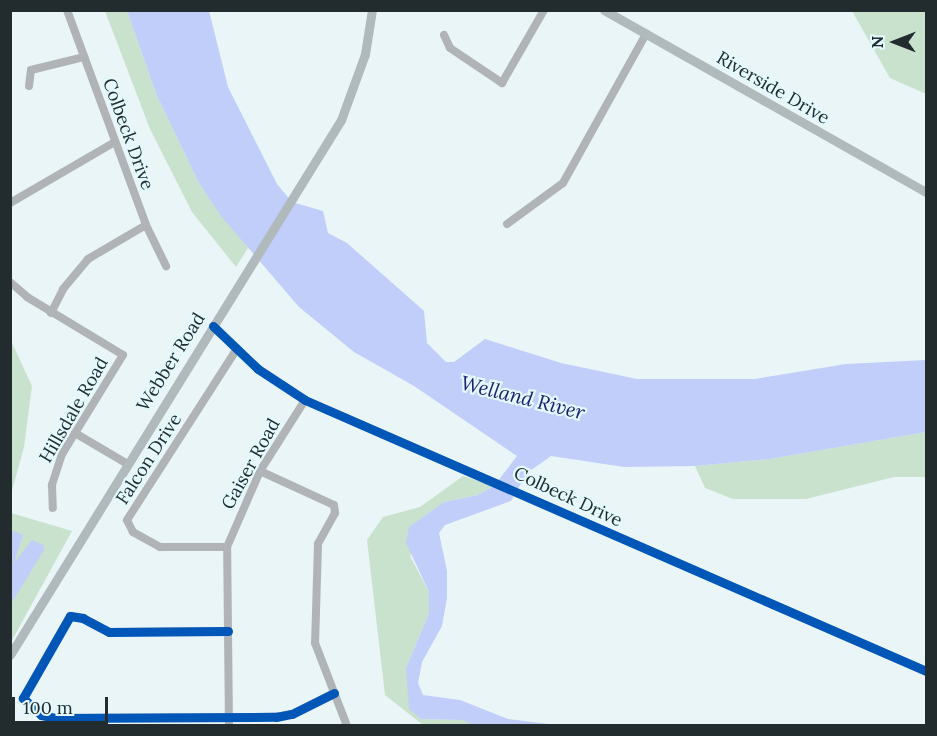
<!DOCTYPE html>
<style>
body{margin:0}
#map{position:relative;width:937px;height:736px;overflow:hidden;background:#e9f5f7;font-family:Lora,serif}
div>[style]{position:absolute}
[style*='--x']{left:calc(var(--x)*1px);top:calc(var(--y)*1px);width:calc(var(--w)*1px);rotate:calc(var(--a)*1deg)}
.green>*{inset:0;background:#c9e2cd}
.water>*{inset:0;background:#c1cef9}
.minor>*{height:8px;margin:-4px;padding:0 4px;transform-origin:4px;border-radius:4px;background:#b0b4b6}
.major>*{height:9px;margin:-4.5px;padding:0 4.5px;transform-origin:4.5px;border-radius:4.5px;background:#b0b9bb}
.cycleway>*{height:9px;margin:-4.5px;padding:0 4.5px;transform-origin:4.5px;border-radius:4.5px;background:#0057b8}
span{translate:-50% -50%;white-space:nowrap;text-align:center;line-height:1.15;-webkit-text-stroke:4.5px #e3f9fd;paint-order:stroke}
.street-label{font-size:18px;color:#222c2e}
.water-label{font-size:20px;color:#1e1a6e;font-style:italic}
.frame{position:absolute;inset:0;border:12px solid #222c2e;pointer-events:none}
.north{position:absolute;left:865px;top:12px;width:60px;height:60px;-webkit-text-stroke:4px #e3f9fd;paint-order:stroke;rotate:270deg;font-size:16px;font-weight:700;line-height:24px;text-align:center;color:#222c2e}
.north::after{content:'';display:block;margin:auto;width:21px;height:27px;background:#222c2e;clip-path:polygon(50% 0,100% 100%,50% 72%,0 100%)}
.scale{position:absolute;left:12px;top:697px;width:96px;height:27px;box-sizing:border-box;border:3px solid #222c2e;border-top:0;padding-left:8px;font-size:18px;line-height:21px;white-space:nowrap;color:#222c2e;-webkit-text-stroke:4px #e3f9fd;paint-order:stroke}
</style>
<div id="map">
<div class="green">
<div style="clip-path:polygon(105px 11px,127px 11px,157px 96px,199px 183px,248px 248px,236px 267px,192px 212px,150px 129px)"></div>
<div style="clip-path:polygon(852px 11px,926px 11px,926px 94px,890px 78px)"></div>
<div style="clip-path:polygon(11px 341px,32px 386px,24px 447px,11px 494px)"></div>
<div style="clip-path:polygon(926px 432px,926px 477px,894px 477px,806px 499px,733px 499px,705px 488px,695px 466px,770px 459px)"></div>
<div style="clip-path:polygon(463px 476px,494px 486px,478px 495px,444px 502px,410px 556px,429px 592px,429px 613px,406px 668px,421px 719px,463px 720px,473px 725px,423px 725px,385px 695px,367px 540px,383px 517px,420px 507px)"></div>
<div style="clip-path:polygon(11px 513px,72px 531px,11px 642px)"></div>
</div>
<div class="water">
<div style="clip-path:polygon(127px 11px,209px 11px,228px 87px,277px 184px,292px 202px,323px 211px,328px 233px,347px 243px,424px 311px,427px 343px,446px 362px,454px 362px,485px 339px,561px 363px,637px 379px,755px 379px,846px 364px,926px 360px,926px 432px,770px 459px,695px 466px,624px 467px,551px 456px,527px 473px,511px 501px,445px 525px,439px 533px,447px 571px,447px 598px,442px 626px,422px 662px,418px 683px,423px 695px,460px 700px,508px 719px,557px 725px,473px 726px,463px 720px,421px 719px,409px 709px,406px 668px,429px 613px,429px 592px,406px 543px,409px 527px,444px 502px,478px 495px,494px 486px,517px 456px,414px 386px,354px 352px,299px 307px,221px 216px,199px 183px,157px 96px)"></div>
<div style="clip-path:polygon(11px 530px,23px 535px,14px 563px,32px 540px,43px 545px,44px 550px,11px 604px)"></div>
</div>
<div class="minor">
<div style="--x:67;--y:10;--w:229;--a:69.8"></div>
<div style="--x:146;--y:225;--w:46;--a:64"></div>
<div style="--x:444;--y:35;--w:14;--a:65"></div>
<div style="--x:450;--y:48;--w:63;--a:33.9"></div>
<div style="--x:502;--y:83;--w:84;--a:-60.1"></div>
<div style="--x:29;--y:86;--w:16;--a:-83"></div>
<div style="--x:31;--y:70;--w:55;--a:-13.8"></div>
<div style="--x:10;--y:203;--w:121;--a:-30.2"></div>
<div style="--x:507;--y:224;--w:69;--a:-36.2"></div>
<div style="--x:563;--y:183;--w:171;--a:-60.9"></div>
<div style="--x:10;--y:282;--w:23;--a:41"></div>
<div style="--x:27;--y:297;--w:112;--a:31.1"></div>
<div style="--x:123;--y:355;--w:116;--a:121.6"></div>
<div style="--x:62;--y:454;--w:33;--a:108"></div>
<div style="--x:52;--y:485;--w:23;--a:88"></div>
<div style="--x:51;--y:313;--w:27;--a:-63"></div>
<div style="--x:63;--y:289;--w:39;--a:-50"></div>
<div style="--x:88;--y:259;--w:67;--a:-30.4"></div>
<div style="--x:213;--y:326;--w:62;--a:43.7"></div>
<div style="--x:258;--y:369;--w:56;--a:33.4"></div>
<div style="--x:305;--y:400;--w:678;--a:23.58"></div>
<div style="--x:75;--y:433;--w:59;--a:30.5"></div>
<div style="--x:260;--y:471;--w:81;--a:24.7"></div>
<div style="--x:334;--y:505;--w:8;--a:83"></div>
<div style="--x:335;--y:513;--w:35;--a:119"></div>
<div style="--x:318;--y:544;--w:99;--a:91.7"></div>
<div style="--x:315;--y:643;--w:89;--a:68.9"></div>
<div style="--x:227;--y:547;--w:67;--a:180"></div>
<div style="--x:160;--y:547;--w:31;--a:-151"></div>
<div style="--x:133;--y:532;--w:13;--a:-117"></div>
<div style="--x:127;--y:520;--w:202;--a:-57.3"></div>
<div style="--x:228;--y:631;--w:119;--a:179.5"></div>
<div style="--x:109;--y:632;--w:30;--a:-152"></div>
<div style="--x:83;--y:618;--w:13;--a:-171"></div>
<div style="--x:70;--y:616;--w:95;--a:119.8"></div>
<div style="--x:23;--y:698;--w:25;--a:43"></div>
<div style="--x:41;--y:715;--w:14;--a:12"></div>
<div style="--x:55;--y:718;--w:221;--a:-0.3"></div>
<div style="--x:276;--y:717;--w:16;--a:-11"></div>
<div style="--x:292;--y:714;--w:47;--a:-26.6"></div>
<div style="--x:229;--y:726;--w:179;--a:-90.6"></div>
<div style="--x:227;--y:547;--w:83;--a:-66.5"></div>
<div style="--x:260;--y:471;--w:84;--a:-57.6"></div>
</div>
<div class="major">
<div style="--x:604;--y:10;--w:370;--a:29.5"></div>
<div style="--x:10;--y:655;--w:629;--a:-58.26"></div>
<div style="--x:341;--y:120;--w:70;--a:-70"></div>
<div style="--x:365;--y:54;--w:45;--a:-81"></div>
</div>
<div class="cycleway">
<div style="--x:213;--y:326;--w:62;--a:43.7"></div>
<div style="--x:258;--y:369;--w:56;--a:33.4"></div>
<div style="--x:305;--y:400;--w:678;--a:23.58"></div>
<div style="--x:228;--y:631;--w:119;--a:179.5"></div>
<div style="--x:109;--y:632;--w:30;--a:-152"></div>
<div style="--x:83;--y:618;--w:13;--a:-171"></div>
<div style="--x:70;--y:616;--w:95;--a:119.8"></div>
<div style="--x:23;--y:698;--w:25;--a:43"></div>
<div style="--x:41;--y:715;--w:14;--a:12"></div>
<div style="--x:55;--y:718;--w:221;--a:-0.3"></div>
<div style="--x:276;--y:717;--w:16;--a:-11"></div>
<div style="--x:292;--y:714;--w:47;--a:-26.6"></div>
</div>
<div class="street-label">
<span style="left:773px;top:88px;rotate:30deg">Riverside Drive</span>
<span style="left:128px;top:134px;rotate:70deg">Colbeck Drive</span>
<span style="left:171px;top:362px;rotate:-58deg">Webber Road</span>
<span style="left:74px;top:410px;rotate:-60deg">Hillsdale Road</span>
<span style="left:149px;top:459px;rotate:-57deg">Falcon Drive</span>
<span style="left:251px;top:464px;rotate:-61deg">Gaiser Road</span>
<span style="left:568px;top:497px;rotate:25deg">Colbeck Drive</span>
</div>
<div class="water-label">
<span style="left:523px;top:397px;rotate:14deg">Welland River</span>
</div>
<div class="frame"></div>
<div class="north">N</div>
<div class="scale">100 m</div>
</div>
